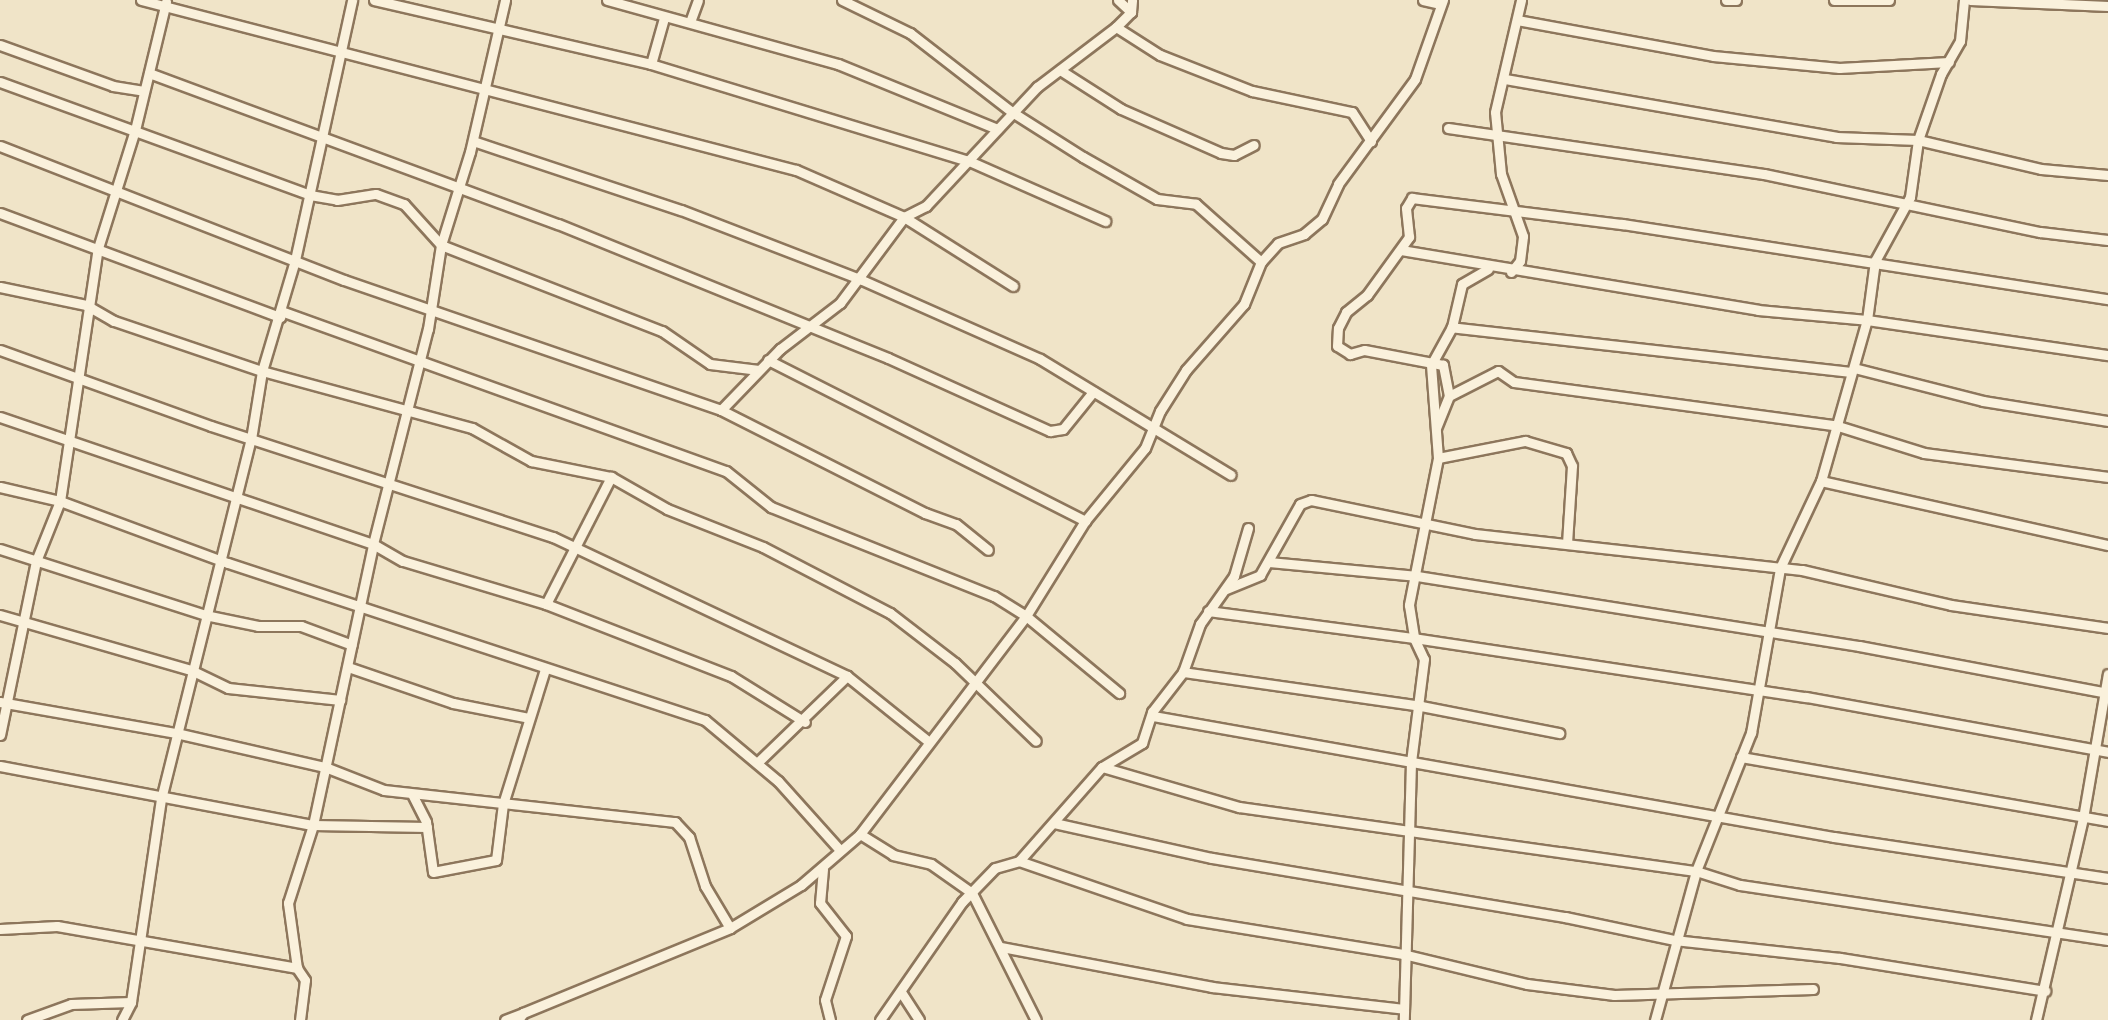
<!DOCTYPE html>
<style>
body{margin:0}
#map{position:relative;width:2108px;height:1020px;overflow:hidden;background:#f0e4c8;font-family:"Crimson Pro",serif}
div>[style]{position:absolute}
[style*='--x']{left:calc(var(--x)*1px);top:calc(var(--y)*1px);width:calc(var(--w)*1px);rotate:calc(var(--a)*1deg)}
.roads{filter:drop-shadow(2px 0 #8d765c) drop-shadow(-2px 0 #8d765c) drop-shadow(0 2px #8d765c) drop-shadow(0 -2px #8d765c)}
.street>*{height:9px;margin:-4.5px;padding:0 4.5px;transform-origin:4.5px;border-radius:4.5px;background:#faf1dc}
span{translate:-50% -50%;white-space:nowrap;text-align:center;line-height:1.15;-webkit-text-stroke:5px #f7eed8;paint-order:stroke}
</style>
<div id="map">
<div class="roads">
<div class="street">
<div style="--x:141;--y:0;--w:677;--a:14.55"></div>
<div style="--x:796;--y:170;--w:118;--a:23.5"></div>
<div style="--x:904;--y:217;--w:129;--a:32.3"></div>
<div style="--x:374;--y:0;--w:284;--a:13"></div>
<div style="--x:651;--y:64;--w:332;--a:17"></div>
<div style="--x:969;--y:161;--w:149;--a:23.8"></div>
<div style="--x:607;--y:0;--w:240;--a:15.5"></div>
<div style="--x:838;--y:64;--w:172;--a:22.2"></div>
<div style="--x:842;--y:0;--w:76;--a:25.9"></div>
<div style="--x:910;--y:33;--w:129;--a:37.8"></div>
<div style="--x:1012;--y:112;--w:84;--a:32.4"></div>
<div style="--x:1083;--y:157;--w:85;--a:29.6"></div>
<div style="--x:1157;--y:199;--w:39;--a:7"></div>
<div style="--x:1196;--y:204;--w:87;--a:41.7"></div>
<div style="--x:1118;--y:0;--w:18;--a:43"></div>
<div style="--x:1423;--y:0;--w:18;--a:13"></div>
<div style="--x:1726;--y:0;--w:10;--a:0"></div>
<div style="--x:1834;--y:0;--w:55;--a:0"></div>
<div style="--x:1970;--y:0;--w:138;--a:2.5"></div>
<div style="--x:1517;--y:20;--w:199;--a:10.4"></div>
<div style="--x:1713;--y:56;--w:127;--a:5.4"></div>
<div style="--x:1839;--y:68;--w:110;--a:-3.1"></div>
<div style="--x:690;--y:22;--w:23;--a:-70"></div>
<div style="--x:1116;--y:27;--w:52;--a:32.5"></div>
<div style="--x:1160;--y:55;--w:99;--a:21.4"></div>
<div style="--x:1252;--y:91;--w:102;--a:11.9"></div>
<div style="--x:1352;--y:112;--w:35;--a:57"></div>
<div style="--x:0;--y:45;--w:120;--a:19.9"></div>
<div style="--x:113;--y:86;--w:31;--a:9"></div>
<div style="--x:651;--y:64;--w:48;--a:-74.2"></div>
<div style="--x:1060;--y:70;--w:72;--a:32.6"></div>
<div style="--x:1121;--y:109;--w:109;--a:23.7"></div>
<div style="--x:1221;--y:153;--w:13;--a:9"></div>
<div style="--x:1234;--y:155;--w:22;--a:-27"></div>
<div style="--x:149;--y:73;--w:436;--a:20.3"></div>
<div style="--x:558;--y:224;--w:356;--a:22.1"></div>
<div style="--x:888;--y:358;--w:178;--a:24.3"></div>
<div style="--x:1050;--y:431;--w:13;--a:-9"></div>
<div style="--x:1063;--y:429;--w:48;--a:-51"></div>
<div style="--x:1505;--y:79;--w:336;--a:9.9"></div>
<div style="--x:1836;--y:137;--w:82;--a:2.1"></div>
<div style="--x:1918;--y:140;--w:126;--a:13.3"></div>
<div style="--x:2041;--y:169;--w:67;--a:5.1"></div>
<div style="--x:0;--y:82;--w:330;--a:20"></div>
<div style="--x:310;--y:195;--w:27;--a:10"></div>
<div style="--x:337;--y:200;--w:39;--a:-9"></div>
<div style="--x:376;--y:194;--w:30;--a:20"></div>
<div style="--x:404;--y:204;--w:55;--a:47.9"></div>
<div style="--x:441;--y:245;--w:237;--a:21.3"></div>
<div style="--x:662;--y:331;--w:58;--a:34.5"></div>
<div style="--x:710;--y:364;--w:49;--a:7"></div>
<div style="--x:1448;--y:128;--w:319;--a:8.3"></div>
<div style="--x:1764;--y:174;--w:282;--a:11.9"></div>
<div style="--x:2040;--y:232;--w:68;--a:6.7"></div>
<div style="--x:473;--y:141;--w:219;--a:18.4"></div>
<div style="--x:681;--y:210;--w:194;--a:21.1"></div>
<div style="--x:862;--y:280;--w:195;--a:23.9"></div>
<div style="--x:1040;--y:359;--w:223;--a:31.3"></div>
<div style="--x:0;--y:146;--w:369;--a:21.3"></div>
<div style="--x:344;--y:280;--w:399;--a:19"></div>
<div style="--x:721;--y:410;--w:229;--a:26.8"></div>
<div style="--x:925;--y:513;--w:33;--a:20"></div>
<div style="--x:956;--y:524;--w:41;--a:39.1"></div>
<div style="--x:0;--y:213;--w:299;--a:20.4"></div>
<div style="--x:1401;--y:250;--w:362;--a:9.5"></div>
<div style="--x:1758;--y:310;--w:109;--a:5.2"></div>
<div style="--x:1867;--y:320;--w:244;--a:8.3"></div>
<div style="--x:1511;--y:272;--w:14;--a:-51"></div>
<div style="--x:1520;--y:261;--w:25;--a:-83"></div>
<div style="--x:1523;--y:236;--w:66;--a:-109.5"></div>
<div style="--x:1501;--y:174;--w:62;--a:-95.5"></div>
<div style="--x:1495;--y:112;--w:115;--a:-76.9"></div>
<div style="--x:0;--y:287;--w:88;--a:11.8"></div>
<div style="--x:86;--y:305;--w:32;--a:30"></div>
<div style="--x:114;--y:321;--w:156;--a:18.7"></div>
<div style="--x:262;--y:371;--w:218;--a:15.2"></div>
<div style="--x:472;--y:428;--w:68;--a:29.2"></div>
<div style="--x:531;--y:461;--w:82;--a:11.3"></div>
<div style="--x:611;--y:477;--w:64;--a:29.7"></div>
<div style="--x:667;--y:509;--w:103;--a:21.6"></div>
<div style="--x:763;--y:547;--w:143;--a:27.5"></div>
<div style="--x:890;--y:613;--w:82;--a:37.6"></div>
<div style="--x:955;--y:663;--w:112;--a:43.9"></div>
<div style="--x:281;--y:311;--w:473;--a:19.8"></div>
<div style="--x:726;--y:471;--w:58;--a:38.7"></div>
<div style="--x:771;--y:507;--w:240;--a:21.8"></div>
<div style="--x:994;--y:596;--w:38;--a:32"></div>
<div style="--x:1026;--y:616;--w:121;--a:39.6"></div>
<div style="--x:1452;--y:327;--w:44;--a:-76.9"></div>
<div style="--x:1462;--y:284;--w:30;--a:-30"></div>
<div style="--x:0;--y:350;--w:224;--a:19.8"></div>
<div style="--x:211;--y:426;--w:360;--a:18"></div>
<div style="--x:553;--y:537;--w:325;--a:25.3"></div>
<div style="--x:847;--y:676;--w:105;--a:38.8"></div>
<div style="--x:768;--y:360;--w:356;--a:26.9"></div>
<div style="--x:1854;--y:368;--w:133;--a:14.3"></div>
<div style="--x:1983;--y:401;--w:127;--a:9.1"></div>
<div style="--x:1851;--y:372;--w:402;--a:-173.6"></div>
<div style="--x:1452;--y:327;--w:43;--a:118.9"></div>
<div style="--x:1431;--y:365;--w:93;--a:85.7"></div>
<div style="--x:1438;--y:458;--w:150;--a:101.2"></div>
<div style="--x:1409;--y:605;--w:33;--a:81"></div>
<div style="--x:1414;--y:638;--w:396;--a:8.6"></div>
<div style="--x:1806;--y:697;--w:307;--a:10.3"></div>
<div style="--x:1449;--y:396;--w:55;--a:-27"></div>
<div style="--x:1498;--y:371;--w:19;--a:35"></div>
<div style="--x:1514;--y:382;--w:327;--a:7.7"></div>
<div style="--x:1838;--y:426;--w:90;--a:17.4"></div>
<div style="--x:1924;--y:453;--w:186;--a:7.4"></div>
<div style="--x:721;--y:410;--w:85;--a:-46"></div>
<div style="--x:780;--y:349;--w:76;--a:-37.5"></div>
<div style="--x:840;--y:303;--w:107;--a:-53.3"></div>
<div style="--x:904;--y:217;--w:25;--a:-27"></div>
<div style="--x:926;--y:206;--w:163;--a:-47"></div>
<div style="--x:1037;--y:87;--w:99;--a:-37.2"></div>
<div style="--x:1116;--y:27;--w:21;--a:-45"></div>
<div style="--x:1131;--y:12;--w:12;--a:-85"></div>
<div style="--x:0;--y:417;--w:394;--a:18.8"></div>
<div style="--x:373;--y:544;--w:34;--a:30"></div>
<div style="--x:403;--y:561;--w:149;--a:16.7"></div>
<div style="--x:546;--y:604;--w:199;--a:21.3"></div>
<div style="--x:731;--y:676;--w:87;--a:31.9"></div>
<div style="--x:1436;--y:428;--w:35;--a:-68"></div>
<div style="--x:1449;--y:396;--w:32;--a:-101"></div>
<div style="--x:1443;--y:365;--w:80;--a:-169.2"></div>
<div style="--x:1364;--y:350;--w:15;--a:164"></div>
<div style="--x:1350;--y:354;--w:15;--a:-148"></div>
<div style="--x:1337;--y:346;--w:18;--a:-87"></div>
<div style="--x:1338;--y:328;--w:18;--a:-63"></div>
<div style="--x:1346;--y:312;--w:27;--a:-39"></div>
<div style="--x:1367;--y:295;--w:72;--a:-54.1"></div>
<div style="--x:1409;--y:237;--w:29;--a:-96"></div>
<div style="--x:1406;--y:208;--w:12;--a:-59"></div>
<div style="--x:1412;--y:198;--w:212;--a:7.1"></div>
<div style="--x:1622;--y:224;--w:492;--a:8.8"></div>
<div style="--x:1438;--y:458;--w:89;--a:-11.1"></div>
<div style="--x:1525;--y:441;--w:43;--a:16.3"></div>
<div style="--x:1566;--y:453;--w:14;--a:65"></div>
<div style="--x:1572;--y:466;--w:78;--a:93.7"></div>
<div style="--x:1821;--y:481;--w:294;--a:12.6"></div>
<div style="--x:0;--y:487;--w:62;--a:13.1"></div>
<div style="--x:60;--y:501;--w:179;--a:20.3"></div>
<div style="--x:228;--y:563;--w:502;--a:18.22"></div>
<div style="--x:705;--y:720;--w:95;--a:39.9"></div>
<div style="--x:778;--y:781;--w:93;--a:48.1"></div>
<div style="--x:0;--y:549;--w:215;--a:17.8"></div>
<div style="--x:205;--y:615;--w:54;--a:11.7"></div>
<div style="--x:258;--y:626;--w:43;--a:0"></div>
<div style="--x:301;--y:626;--w:54;--a:20.4"></div>
<div style="--x:1269;--y:562;--w:149;--a:5.4"></div>
<div style="--x:1417;--y:576;--w:448;--a:9"></div>
<div style="--x:1859;--y:646;--w:253;--a:10.7"></div>
<div style="--x:1226;--y:589;--w:37;--a:-22"></div>
<div style="--x:1260;--y:575;--w:81;--a:-60.6"></div>
<div style="--x:1300;--y:504;--w:12;--a:-20"></div>
<div style="--x:1311;--y:500;--w:167;--a:11.7"></div>
<div style="--x:1475;--y:534;--w:329;--a:6.3"></div>
<div style="--x:1802;--y:570;--w:153;--a:13.2"></div>
<div style="--x:1951;--y:605;--w:159;--a:8.3"></div>
<div style="--x:546;--y:604;--w:143;--a:-62.9"></div>
<div style="--x:1208;--y:611;--w:208;--a:7.5"></div>
<div style="--x:1414;--y:638;--w:23;--a:65"></div>
<div style="--x:1424;--y:659;--w:104;--a:97.2"></div>
<div style="--x:1411;--y:762;--w:258;--a:91.6"></div>
<div style="--x:0;--y:615;--w:199;--a:16.1"></div>
<div style="--x:191;--y:670;--w:41;--a:25.9"></div>
<div style="--x:228;--y:688;--w:113;--a:6.1"></div>
<div style="--x:348;--y:667;--w:111;--a:18.9"></div>
<div style="--x:453;--y:703;--w:77;--a:11.2"></div>
<div style="--x:1183;--y:672;--w:240;--a:8.1"></div>
<div style="--x:1421;--y:706;--w:141;--a:11.1"></div>
<div style="--x:0;--y:702;--w:179;--a:10"></div>
<div style="--x:176;--y:733;--w:153;--a:12.9"></div>
<div style="--x:325;--y:767;--w:63;--a:21.3"></div>
<div style="--x:384;--y:790;--w:293;--a:6.3"></div>
<div style="--x:675;--y:822;--w:21;--a:47"></div>
<div style="--x:689;--y:837;--w:52;--a:71.9"></div>
<div style="--x:705;--y:886;--w:49;--a:59.2"></div>
<div style="--x:1153;--y:716;--w:692;--a:10.08"></div>
<div style="--x:1834;--y:837;--w:277;--a:8.5"></div>
<div style="--x:0;--y:735;--w:178;--a:-78.3"></div>
<div style="--x:36;--y:561;--w:65;--a:-68.2"></div>
<div style="--x:60;--y:501;--w:256;--a:-81.5"></div>
<div style="--x:98;--y:248;--w:124;--a:-72.6"></div>
<div style="--x:135;--y:130;--w:132;--a:-76.4"></div>
<div style="--x:1741;--y:757;--w:373;--a:9.9"></div>
<div style="--x:758;--y:762;--w:124;--a:-44"></div>
<div style="--x:0;--y:766;--w:319;--a:10.7"></div>
<div style="--x:313;--y:825;--w:114;--a:1"></div>
<div style="--x:1102;--y:767;--w:143;--a:16.3"></div>
<div style="--x:1239;--y:807;--w:461;--a:8"></div>
<div style="--x:1696;--y:871;--w:46;--a:17.7"></div>
<div style="--x:1740;--y:885;--w:372;--a:8.5"></div>
<div style="--x:412;--y:794;--w:31;--a:63"></div>
<div style="--x:426;--y:822;--w:50;--a:82"></div>
<div style="--x:433;--y:872;--w:64;--a:-10.8"></div>
<div style="--x:496;--y:860;--w:56;--a:-82.9"></div>
<div style="--x:503;--y:804;--w:141;--a:-72.7"></div>
<div style="--x:1054;--y:823;--w:162;--a:12.5"></div>
<div style="--x:1212;--y:858;--w:358;--a:9.5"></div>
<div style="--x:1565;--y:917;--w:111;--a:11.9"></div>
<div style="--x:1674;--y:940;--w:167;--a:6.2"></div>
<div style="--x:1840;--y:958;--w:208;--a:9.1"></div>
<div style="--x:860;--y:834;--w:39;--a:32"></div>
<div style="--x:893;--y:855;--w:39;--a:13"></div>
<div style="--x:931;--y:864;--w:50;--a:35.3"></div>
<div style="--x:972;--y:893;--w:142;--a:63.3"></div>
<div style="--x:1019;--y:861;--w:178;--a:19"></div>
<div style="--x:1187;--y:919;--w:219;--a:9.2"></div>
<div style="--x:1403;--y:954;--w:128;--a:13.6"></div>
<div style="--x:1527;--y:984;--w:88;--a:7.2"></div>
<div style="--x:1614;--y:995;--w:199;--a:-1.7"></div>
<div style="--x:823;--y:869;--w:34;--a:95"></div>
<div style="--x:820;--y:903;--w:42;--a:51.8"></div>
<div style="--x:846;--y:936;--w:67;--a:108.2"></div>
<div style="--x:825;--y:1000;--w:21;--a:76"></div>
<div style="--x:0;--y:929;--w:57;--a:-3"></div>
<div style="--x:57;--y:926;--w:244;--a:9.9"></div>
<div style="--x:1001;--y:947;--w:215;--a:10.7"></div>
<div style="--x:1212;--y:987;--w:193;--a:6.5"></div>
<div style="--x:901;--y:992;--w:33;--a:57"></div>
<div style="--x:27;--y:1020;--w:47;--a:-20"></div>
<div style="--x:71;--y:1004;--w:60;--a:-1.9"></div>
<div style="--x:122;--y:1020;--w:20;--a:-63"></div>
<div style="--x:131;--y:1002;--w:205;--a:-81.6"></div>
<div style="--x:161;--y:799;--w:371;--a:-76"></div>
<div style="--x:251;--y:439;--w:69;--a:-80.8"></div>
<div style="--x:262;--y:371;--w:116;--a:-73.4"></div>
<div style="--x:295;--y:260;--w:266;--a:-77.6"></div>
<div style="--x:300;--y:1020;--w:40;--a:-82.9"></div>
<div style="--x:305;--y:980;--w:14;--a:-124"></div>
<div style="--x:297;--y:968;--w:66;--a:-97.9"></div>
<div style="--x:288;--y:903;--w:82;--a:-72.2"></div>
<div style="--x:313;--y:825;--w:287;--a:-77.9"></div>
<div style="--x:373;--y:544;--w:222;--a:-75.7"></div>
<div style="--x:428;--y:329;--w:85;--a:-81.2"></div>
<div style="--x:441;--y:245;--w:97;--a:-72.7"></div>
<div style="--x:470;--y:152;--w:156;--a:-77"></div>
<div style="--x:505;--y:1020;--w:19;--a:-21"></div>
<div style="--x:518;--y:1020;--w:9;--a:-54"></div>
<div style="--x:523;--y:1013;--w:224;--a:-22.3"></div>
<div style="--x:730;--y:928;--w:83;--a:-31.2"></div>
<div style="--x:801;--y:885;--w:78;--a:-40.8"></div>
<div style="--x:860;--y:834;--w:274;--a:-52.7"></div>
<div style="--x:1026;--y:616;--w:112;--a:-58.2"></div>
<div style="--x:1085;--y:521;--w:94;--a:-50.6"></div>
<div style="--x:1145;--y:448;--w:40;--a:-68"></div>
<div style="--x:1160;--y:411;--w:49;--a:-57.6"></div>
<div style="--x:1186;--y:370;--w:88;--a:-48.7"></div>
<div style="--x:1244;--y:304;--w:45;--a:-68"></div>
<div style="--x:1261;--y:262;--w:25;--a:-48"></div>
<div style="--x:1278;--y:243;--w:28;--a:-19"></div>
<div style="--x:1304;--y:234;--w:23;--a:-40"></div>
<div style="--x:1322;--y:219;--w:38;--a:-65"></div>
<div style="--x:1338;--y:184;--w:130;--a:-53.7"></div>
<div style="--x:1415;--y:79;--w:84;--a:-70.5"></div>
<div style="--x:880;--y:1020;--w:144;--a:-55.2"></div>
<div style="--x:962;--y:902;--w:47;--a:-45.9"></div>
<div style="--x:995;--y:868;--w:25;--a:-16"></div>
<div style="--x:1019;--y:861;--w:125;--a:-48.6"></div>
<div style="--x:1102;--y:767;--w:47;--a:-31"></div>
<div style="--x:1142;--y:743;--w:33;--a:-72"></div>
<div style="--x:1152;--y:712;--w:51;--a:-52.2"></div>
<div style="--x:1183;--y:672;--w:51;--a:-70.5"></div>
<div style="--x:1200;--y:624;--w:59;--a:-54.7"></div>
<div style="--x:1234;--y:576;--w:50;--a:-73.7"></div>
<div style="--x:1655;--y:1020;--w:155;--a:-74.6"></div>
<div style="--x:1696;--y:871;--w:149;--a:-68.3"></div>
<div style="--x:1751;--y:733;--w:168;--a:-80"></div>
<div style="--x:1780;--y:568;--w:96;--a:-64.8"></div>
<div style="--x:1821;--y:481;--w:167;--a:-74.1"></div>
<div style="--x:1867;--y:320;--w:60;--a:-82.3"></div>
<div style="--x:1875;--y:261;--w:73;--a:-61.3"></div>
<div style="--x:1910;--y:197;--w:58;--a:-82"></div>
<div style="--x:1918;--y:140;--w:70;--a:-70.8"></div>
<div style="--x:1941;--y:74;--w:38;--a:-60"></div>
<div style="--x:1960;--y:41;--w:41;--a:-84.4"></div>
<div style="--x:2036;--y:1020;--w:207;--a:-76.9"></div>
<div style="--x:2083;--y:818;--w:146;--a:-80.2"></div>
</div>
</div>
</div>
